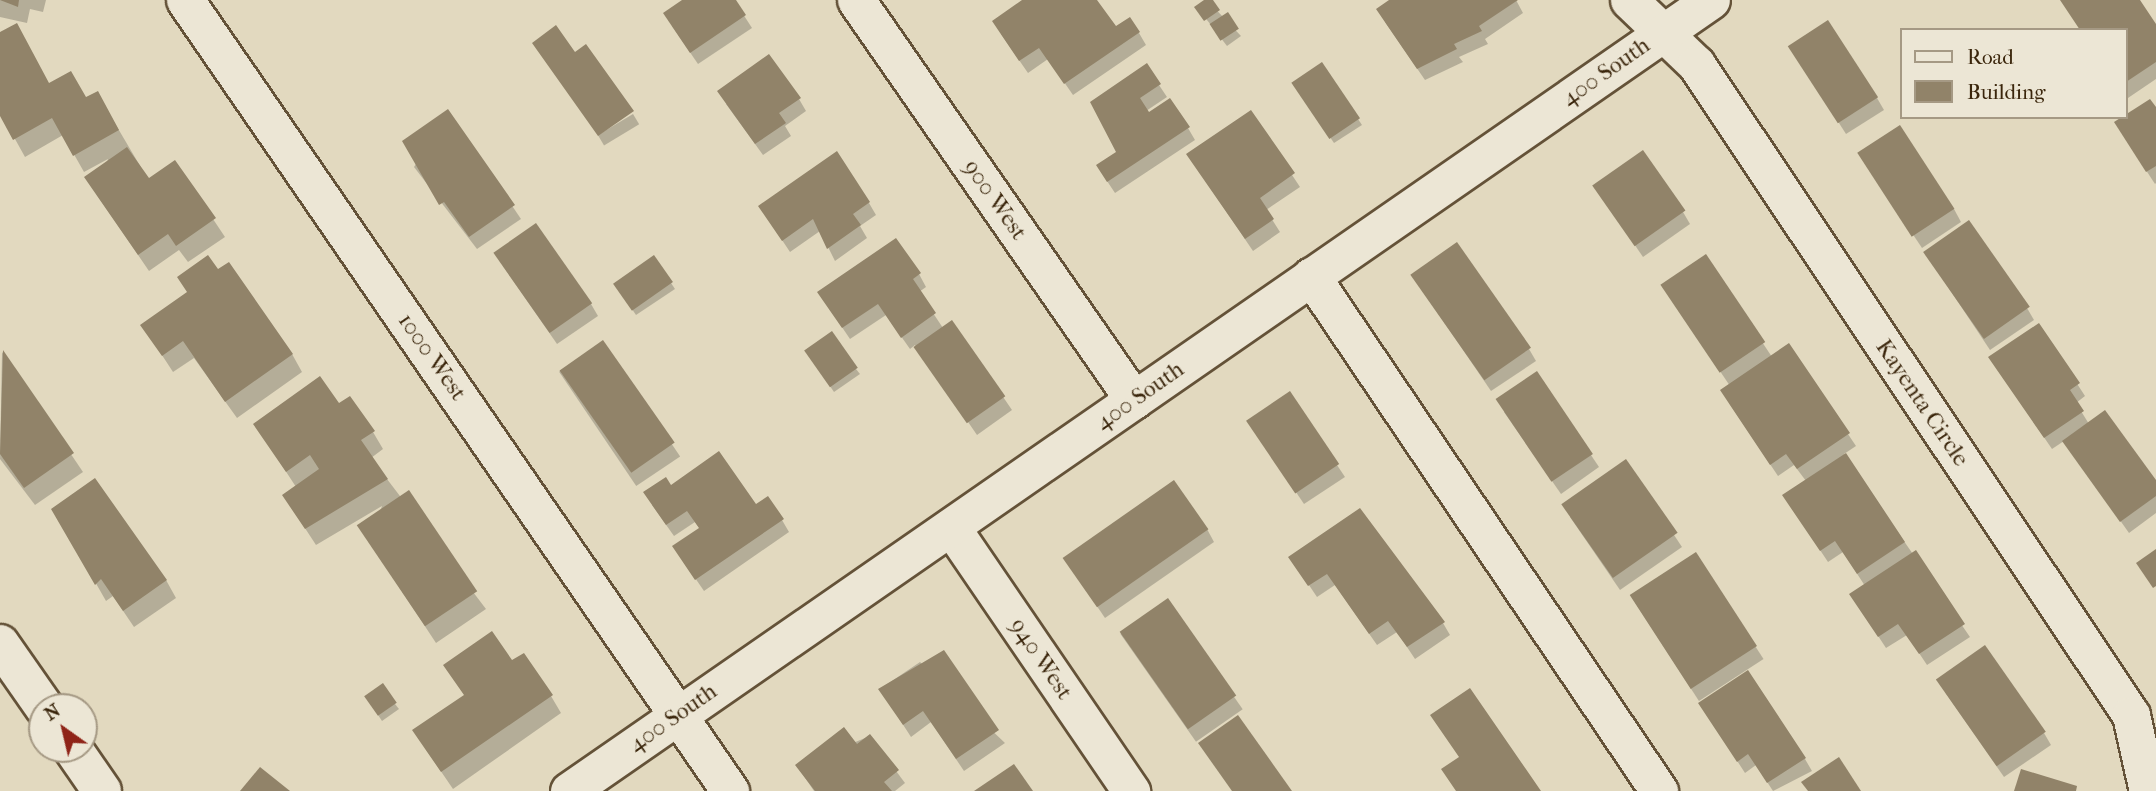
<!DOCTYPE html>
<style>
body{margin:0}
#map{position:relative;width:2156px;height:791px;overflow:hidden;background:#e2d9bf;font-family:"IM FELL French Canon",serif}
div>[style]{position:absolute}
[style*='--x']{left:calc(var(--x)*1px);top:calc(var(--y)*1px);width:calc(var(--w)*1px);rotate:calc(var(--a)*1deg)}
.shadow>*{inset:0;background:#0003;transform-origin:0 0}
.building>*{inset:0;background:#918369;transform-origin:0 0}
.roads{filter:drop-shadow(2px 0 #645238) drop-shadow(-2px 0 #645238) drop-shadow(0 2px #645238) drop-shadow(0 -2px #645238)}
.street>*{height:37px;margin:-18.5px;padding:0 18.5px;transform-origin:18.5px;border-radius:18.5px;background:#ece6d5}
.secondary>*{height:38px;margin:-19px;padding:0 19px;transform-origin:19px;border-radius:19px;background:#ece6d5}
span{translate:-50% -50%;white-space:nowrap;text-align:center;line-height:1.15;-webkit-text-stroke:5px #ece6d5;paint-order:stroke}
.street-label{font-size:23px;color:#3a250b}
.legend{position:absolute;left:1900px;top:28px;width:228px;height:91px;box-sizing:border-box;background:#ece6d5;border:2px solid #a59984;margin:0;padding:9px 12px;list-style:none;font-size:21px;color:#3a250b}
.legend li{display:flex;align-items:center;gap:14px;height:35px}
.legend b{width:35px;border:2px solid #a59984}
.north{position:absolute;left:28px;top:693px;width:70px;height:70px;box-sizing:border-box;background:#ece6d5;border:2px solid #a59984;border-radius:50%;rotate:326deg;font-size:19px;font-weight:700;line-height:28px;text-align:center;color:#3a250b}
.north::after{content:'';display:block;margin:auto;width:24px;height:32px;background:#8f2418;clip-path:polygon(50% 0,100% 100%,50% 72%,0 100%)}
</style>
<div id="map">
<div class="shadow">
<div style="clip-path:polygon(0 0,46px 0,43px 12px,30px 9px,27px 23px,0 17px)"></div>
<div style="clip-path:polygon(685px 0,734px 0,752px 28px,698px 64px,672px 26px)"></div>
<div style="clip-path:polygon(1026px 0,1095px 0,1115px 29px,1139px 33px,1146px 45px,1073px 95px,1048px 59px,1028px 73px,1001px 34px)"></div>
<div style="clip-path:polygon(1207px 0,1241px 36px,1227px 46px,1197px 7px)"></div>
<div style="clip-path:polygon(1393px 0,1516px 0,1523px 13px,1485px 39px,1488px 44px,1459px 57px,1463px 62px,1425px 80px,1385px 22px)"></div>
<div style="clip-path:polygon(2062px 0,2138px 0,2156px 27px,2156px 79px,2128px 98px,2126px 30px)"></div>
<div style="clip-path:polygon(0 34px,49px 85px,86px 100px,97px 93px,149px 181px,175px 162px,225px 237px,188px 262px,179px 250px,149px 271px,97px 195px,108px 159px,84px 172px,63px 135px,25px 157px,0 112px)"></div>
<div style="clip-path:polygon(1798px 59px,1877px 98px,1884px 110px,1846px 134px)"></div>
<div style="clip-path:polygon(1159px 85px,1167px 97px,1146px 111px,1188px 128px,1195px 140px,1115px 193px,1105px 178px,1118px 152px,1092px 103px)"></div>
<div style="clip-path:polygon(1297px 89px,1358px 119px,1362px 125px,1334px 143px)"></div>
<div style="clip-path:polygon(799px 99px,806px 111px,785px 126px,791px 136px,763px 155px,726px 104px)"></div>
<div style="clip-path:polygon(448px 111px,521px 219px,477px 249px,414px 167px)"></div>
<div style="clip-path:polygon(2156px 111px,2156px 183px,2155px 184px,2123px 135px)"></div>
<div style="clip-path:polygon(1251px 113px,1300px 187px,1266px 210px,1280px 232px,1253px 251px,1196px 167px)"></div>
<div style="left:633px;top:114px;width:12px;height:41px;rotate:59deg"></div>
<div style="clip-path:polygon(1867px 166px,1954px 209px,1961px 222px,1922px 248px)"></div>
<div style="clip-path:polygon(1602px 197px,1683px 212px,1690px 224px,1643px 257px)"></div>
<div style="clip-path:polygon(869px 203px,876px 215px,860px 226px,867px 238px,835px 261px,820px 231px,790px 252px,760px 207px)"></div>
<div style="clip-path:polygon(1705px 256px,1772px 357px,1789px 346px,1856px 446px,1844px 454px,1970px 637px,1927px 665px,1907px 635px,1886px 648px,1859px 607px,1865px 586px,1843px 552px,1828px 562px,1792px 508px,1806px 481px,1794px 465px,1778px 476px,1729px 403px,1730px 386px,1670px 297px)"></div>
<div style="clip-path:polygon(1932px 263px,2027px 308px,2034px 320px,1990px 350px)"></div>
<div style="clip-path:polygon(503px 266px,591px 304px,598px 316px,557px 344px)"></div>
<div style="clip-path:polygon(919px 274px,926px 287px,919px 292px,943px 328px,952px 322px,1012px 410px,977px 435px,915px 345px,910px 349px,886px 315px,850px 339px,827px 305px)"></div>
<div style="clip-path:polygon(671px 283px,675px 289px,636px 315px,619px 290px)"></div>
<div style="clip-path:polygon(1420px 287px,1529px 349px,1536px 361px,1491px 391px)"></div>
<div style="clip-path:polygon(2039px 325px,2085px 396px,2076px 403px,2089px 424px,2156px 483px,2156px 513px,2129px 533px,2064px 441px,2052px 449px,1998px 370px)"></div>
<div style="clip-path:polygon(143px 326px,292px 354px,302px 372px,237px 418px,194px 358px,173px 372px)"></div>
<div style="left:603px;top:342px;width:138px;height:53px;rotate:56deg"></div>
<div style="clip-path:polygon(2px 352px,83px 472px,35px 505px,0 459px)"></div>
<div style="clip-path:polygon(810px 357px,856px 369px,860px 374px,834px 392px)"></div>
<div style="clip-path:polygon(1536px 373px,1599px 467px,1561px 494px,1504px 412px)"></div>
<div style="clip-path:polygon(1289px 393px,1345px 477px,1304px 504px,1256px 433px)"></div>
<div style="clip-path:polygon(338px 406px,373px 432px,383px 449px,371px 458px,486px 609px,436px 643px,370px 543px,382px 506px,316px 545px,284px 496px,296px 487px,255px 424px)"></div>
<div style="clip-path:polygon(1625px 461px,1682px 547px,1620px 590px,1570px 517px)"></div>
<div style="clip-path:polygon(652px 505px,755px 506px,782px 520px,789px 532px,704px 591px,682px 559px,700px 529px,695px 522px,674px 536px)"></div>
<div style="clip-path:polygon(54px 510px,166px 580px,176px 598px,134px 627px,113px 596px,106px 601px)"></div>
<div style="clip-path:polygon(1207px 529px,1214px 542px,1105px 618px,1073px 571px)"></div>
<div style="left:1696px;top:555px;width:124px;height:77px;rotate:57deg"></div>
<div style="clip-path:polygon(1290px 557px,1443px 623px,1450px 635px,1415px 659px,1397px 632px,1377px 645px,1335px 585px,1317px 597px)"></div>
<div style="left:1167px;top:601px;width:132px;height:57px;rotate:55deg"></div>
<div style="clip-path:polygon(920px 662px,1005px 743px,964px 771px,931px 722px,911px 737px,880px 689px)"></div>
<div style="clip-path:polygon(512px 663px,551px 696px,561px 713px,453px 789px,425px 748px,465px 696px,446px 666px)"></div>
<div style="clip-path:polygon(1945px 692px,2044px 733px,2051px 745px,2004px 777px)"></div>
<div style="clip-path:polygon(370px 703px,395px 704px,399px 709px,382px 721px)"></div>
<div style="clip-path:polygon(1708px 716px,1805px 759px,1812px 771px,1773px 791px,1756px 765px,1745px 773px)"></div>
<div style="clip-path:polygon(870px 736px,905px 783px,895px 791px,814px 791px,797px 766px)"></div>
</div>
<div class="building">
<div style="clip-path:polygon(0 0,19px 0,18px 7px)"></div>
<div style="clip-path:polygon(682px 0,736px 0,746px 15px,690px 53px,663px 13px)"></div>
<div style="clip-path:polygon(1022px 0,1097px 0,1116px 26px,1130px 17px,1140px 32px,1064px 84px,1039px 48px,1019px 61px,992px 21px)"></div>
<div style="clip-path:polygon(1204px 0,1213px 0,1220px 10px,1204px 21px,1194px 7px)"></div>
<div style="clip-path:polygon(1389px 0,1518px 0,1479px 26px,1482px 31px,1454px 44px,1457px 49px,1417px 69px,1376px 9px)"></div>
<div style="clip-path:polygon(2060px 0,2140px 0,2156px 24px,2156px 62px,2126px 82px,2126px 30px,2080px 30px)"></div>
<div style="left:1228px;top:12px;width:20px;height:22px;rotate:57deg"></div>
<div style="left:1828px;top:20px;width:92px;height:48px;rotate:57deg"></div>
<div style="clip-path:polygon(17px 23px,49px 83px,71px 71px,86px 97px,98px 91px,119px 130px,73px 156px,52px 118px,13px 140px,0 116px,0 32px)"></div>
<div style="clip-path:polygon(556px 25px,575px 52px,586px 44px,634px 111px,598px 136px,532px 43px)"></div>
<div style="clip-path:polygon(769px 54px,801px 98px,779px 113px,786px 123px,755px 144px,717px 91px)"></div>
<div style="left:1322px;top:62px;width:68px;height:37px;rotate:56deg"></div>
<div style="clip-path:polygon(1147px 63px,1161px 84px,1140px 98px,1149px 112px,1170px 98px,1190px 127px,1107px 182px,1096px 165px,1116px 152px,1090px 102px)"></div>
<div style="clip-path:polygon(2150px 99px,2156px 107px,2156px 166px,2146px 172px,2114px 122px)"></div>
<div style="clip-path:polygon(448px 109px,515px 205px,469px 237px,444px 202px,439px 205px,402px 141px)"></div>
<div style="clip-path:polygon(1251px 110px,1295px 173px,1260px 198px,1274px 219px,1245px 239px,1186px 154px)"></div>
<div style="left:1900px;top:125px;width:100px;height:51px;rotate:57deg"></div>
<div style="clip-path:polygon(127px 147px,149px 178px,175px 160px,216px 218px,176px 246px,168px 234px,138px 255px,84px 177px)"></div>
<div style="left:1643px;top:150px;width:74px;height:62px;rotate:55deg"></div>
<div style="clip-path:polygon(837px 151px,870px 202px,853px 214px,861px 225px,827px 249px,813px 219px,782px 241px,758px 206px)"></div>
<div style="left:1969px;top:220px;width:106px;height:56px;rotate:55deg"></div>
<div style="left:536px;top:223px;width:98px;height:52px;rotate:55deg"></div>
<div style="clip-path:polygon(896px 238px,921px 273px,913px 279px,936px 313px,901px 338px,878px 304px,842px 328px,817px 292px)"></div>
<div style="left:1457px;top:242px;width:129px;height:57px;rotate:55deg"></div>
<div style="left:1706px;top:254px;width:106px;height:55px;rotate:56deg"></div>
<div style="clip-path:polygon(208px 255px,218px 269px,229px 262px,293px 354px,225px 402px,183px 341px,162px 356px,140px 325px,187px 292px,177px 277px)"></div>
<div style="left:654px;top:255px;width:33px;height:50px;rotate:55deg"></div>
<div style="left:952px;top:320px;width:93px;height:47px;rotate:55deg"></div>
<div style="clip-path:polygon(2039px 323px,2080px 383px,2070px 390px,2084px 411px,2044px 438px,1988px 357px)"></div>
<div style="left:832px;top:331px;width:45px;height:34px;rotate:55deg"></div>
<div style="left:603px;top:340px;width:125px;height:53px;rotate:55deg"></div>
<div style="clip-path:polygon(1789px 343px,1850px 433px,1797px 469px,1786px 454px,1770px 465px,1720px 390px)"></div>
<div style="clip-path:polygon(3px 350px,74px 453px,24px 488px,0 454px)"></div>
<div style="left:1537px;top:371px;width:100px;height:50px;rotate:56deg"></div>
<div style="clip-path:polygon(320px 376px,339px 403px,350px 396px,375px 431px,361px 440px,388px 479px,305px 529px,282px 495px,319px 469px,310px 455px,286px 472px,253px 424px)"></div>
<div style="left:1290px;top:391px;width:88px;height:53px;rotate:56deg"></div>
<div style="clip-path:polygon(2105px 410px,2156px 480px,2156px 496px,2120px 522px,2062px 441px)"></div>
<div style="clip-path:polygon(719px 451px,756px 504px,768px 496px,784px 519px,695px 580px,672px 546px,699px 528px,687px 511px,666px 525px,643px 492px,666px 477px,671px 485px)"></div>
<div style="clip-path:polygon(1846px 453px,1905px 542px,1857px 574px,1835px 541px,1820px 551px,1782px 495px)"></div>
<div style="left:1626px;top:459px;width:90px;height:79px;rotate:55deg"></div>
<div style="clip-path:polygon(95px 478px,167px 580px,123px 611px,101px 579px,95px 585px,51px 509px)"></div>
<div style="left:1174px;top:480px;width:60px;height:136px;rotate:55deg"></div>
<div style="left:409px;top:490px;width:122px;height:63px;rotate:56deg"></div>
<div style="clip-path:polygon(1360px 508px,1445px 622px,1407px 647px,1388px 621px,1369px 634px,1327px 574px,1308px 586px,1288px 557px)"></div>
<div style="clip-path:polygon(2156px 549px,2156px 586px,2153px 588px,2136px 563px)"></div>
<div style="clip-path:polygon(1916px 550px,1965px 624px,1919px 654px,1898px 624px,1878px 637px,1849px 594px)"></div>
<div style="left:1696px;top:552px;width:112px;height:79px;rotate:57deg"></div>
<div style="left:1168px;top:598px;width:119px;height:59px;rotate:55deg"></div>
<div style="clip-path:polygon(492px 631px,512px 660px,524px 653px,553px 695px,441px 772px,412px 730px,464px 695px,443px 665px)"></div>
<div style="left:1985px;top:645px;width:106px;height:60px;rotate:55deg"></div>
<div style="clip-path:polygon(944px 650px,999px 730px,956px 759px,923px 711px,903px 725px,878px 689px)"></div>
<div style="clip-path:polygon(1748px 670px,1806px 758px,1767px 783px,1748px 754px,1737px 762px,1698px 703px)"></div>
<div style="left:383px;top:683px;width:24px;height:23px;rotate:55deg"></div>
<div style="clip-path:polygon(1470px 688px,1541px 791px,1456px 791px,1441px 769px,1459px 757px,1430px 715px)"></div>
<div style="clip-path:polygon(1238px 715px,1292px 791px,1232px 791px,1198px 743px)"></div>
<div style="clip-path:polygon(844px 727px,857px 744px,870px 734px,899px 770px,884px 782px,892px 791px,815px 791px,795px 765px)"></div>
<div style="clip-path:polygon(1839px 757px,1861px 791px,1808px 791px,1801px 782px)"></div>
<div style="clip-path:polygon(1014px 764px,1033px 791px,974px 791px)"></div>
<div style="clip-path:polygon(260px 767px,290px 791px,240px 791px)"></div>
<div style="clip-path:polygon(2021px 769px,2077px 786px,2076px 791px,2014px 791px)"></div>
</div>
<div class="roads">
<div class="street">
<div style="--x:185;--y:0;--w:961;--a:55.43"></div>
<div style="--x:856;--y:0;--w:487;--a:55.2"></div>
<div style="--x:1629;--y:0;--w:93;--a:43.7"></div>
<div style="--x:1696;--y:64;--w:783;--a:56.25"></div>
<div style="--x:2131;--y:715;--w:78;--a:77.4"></div>
<div style="--x:1311;--y:276;--w:622;--a:55.95"></div>
<div style="--x:951;--y:527;--w:320;--a:55.7"></div>
<div style="--x:569;--y:791;--w:1389;--a:-34.71"></div>
</div>
<div class="secondary">
<div style="--x:0;--y:644;--w:77;--a:55.1"></div>
<div style="--x:73;--y:749;--w:51;--a:55.4"></div>
</div>
</div>
<div class="street-label">
<span style="left:1606px;top:72px;rotate:-35deg">400 South</span>
<span style="left:995px;top:200px;rotate:55deg">900 West</span>
<span style="left:432px;top:357px;rotate:55deg">1000 West</span>
<span style="left:1140px;top:396px;rotate:-35deg">400 South</span>
<span style="left:1922px;top:403px;rotate:56deg">Kayenta Circle</span>
<span style="left:1041px;top:659px;rotate:56deg">940 West</span>
<span style="left:673px;top:718px;rotate:-35deg">400 South</span>
</div>
<ul class="legend">
<li><b style="height:9px;background:#ece6d5"></b>Road</li>
<li><b style="height:19px;background:#918369"></b>Building</li>
</ul>
<div class="north">N</div>
</div>
